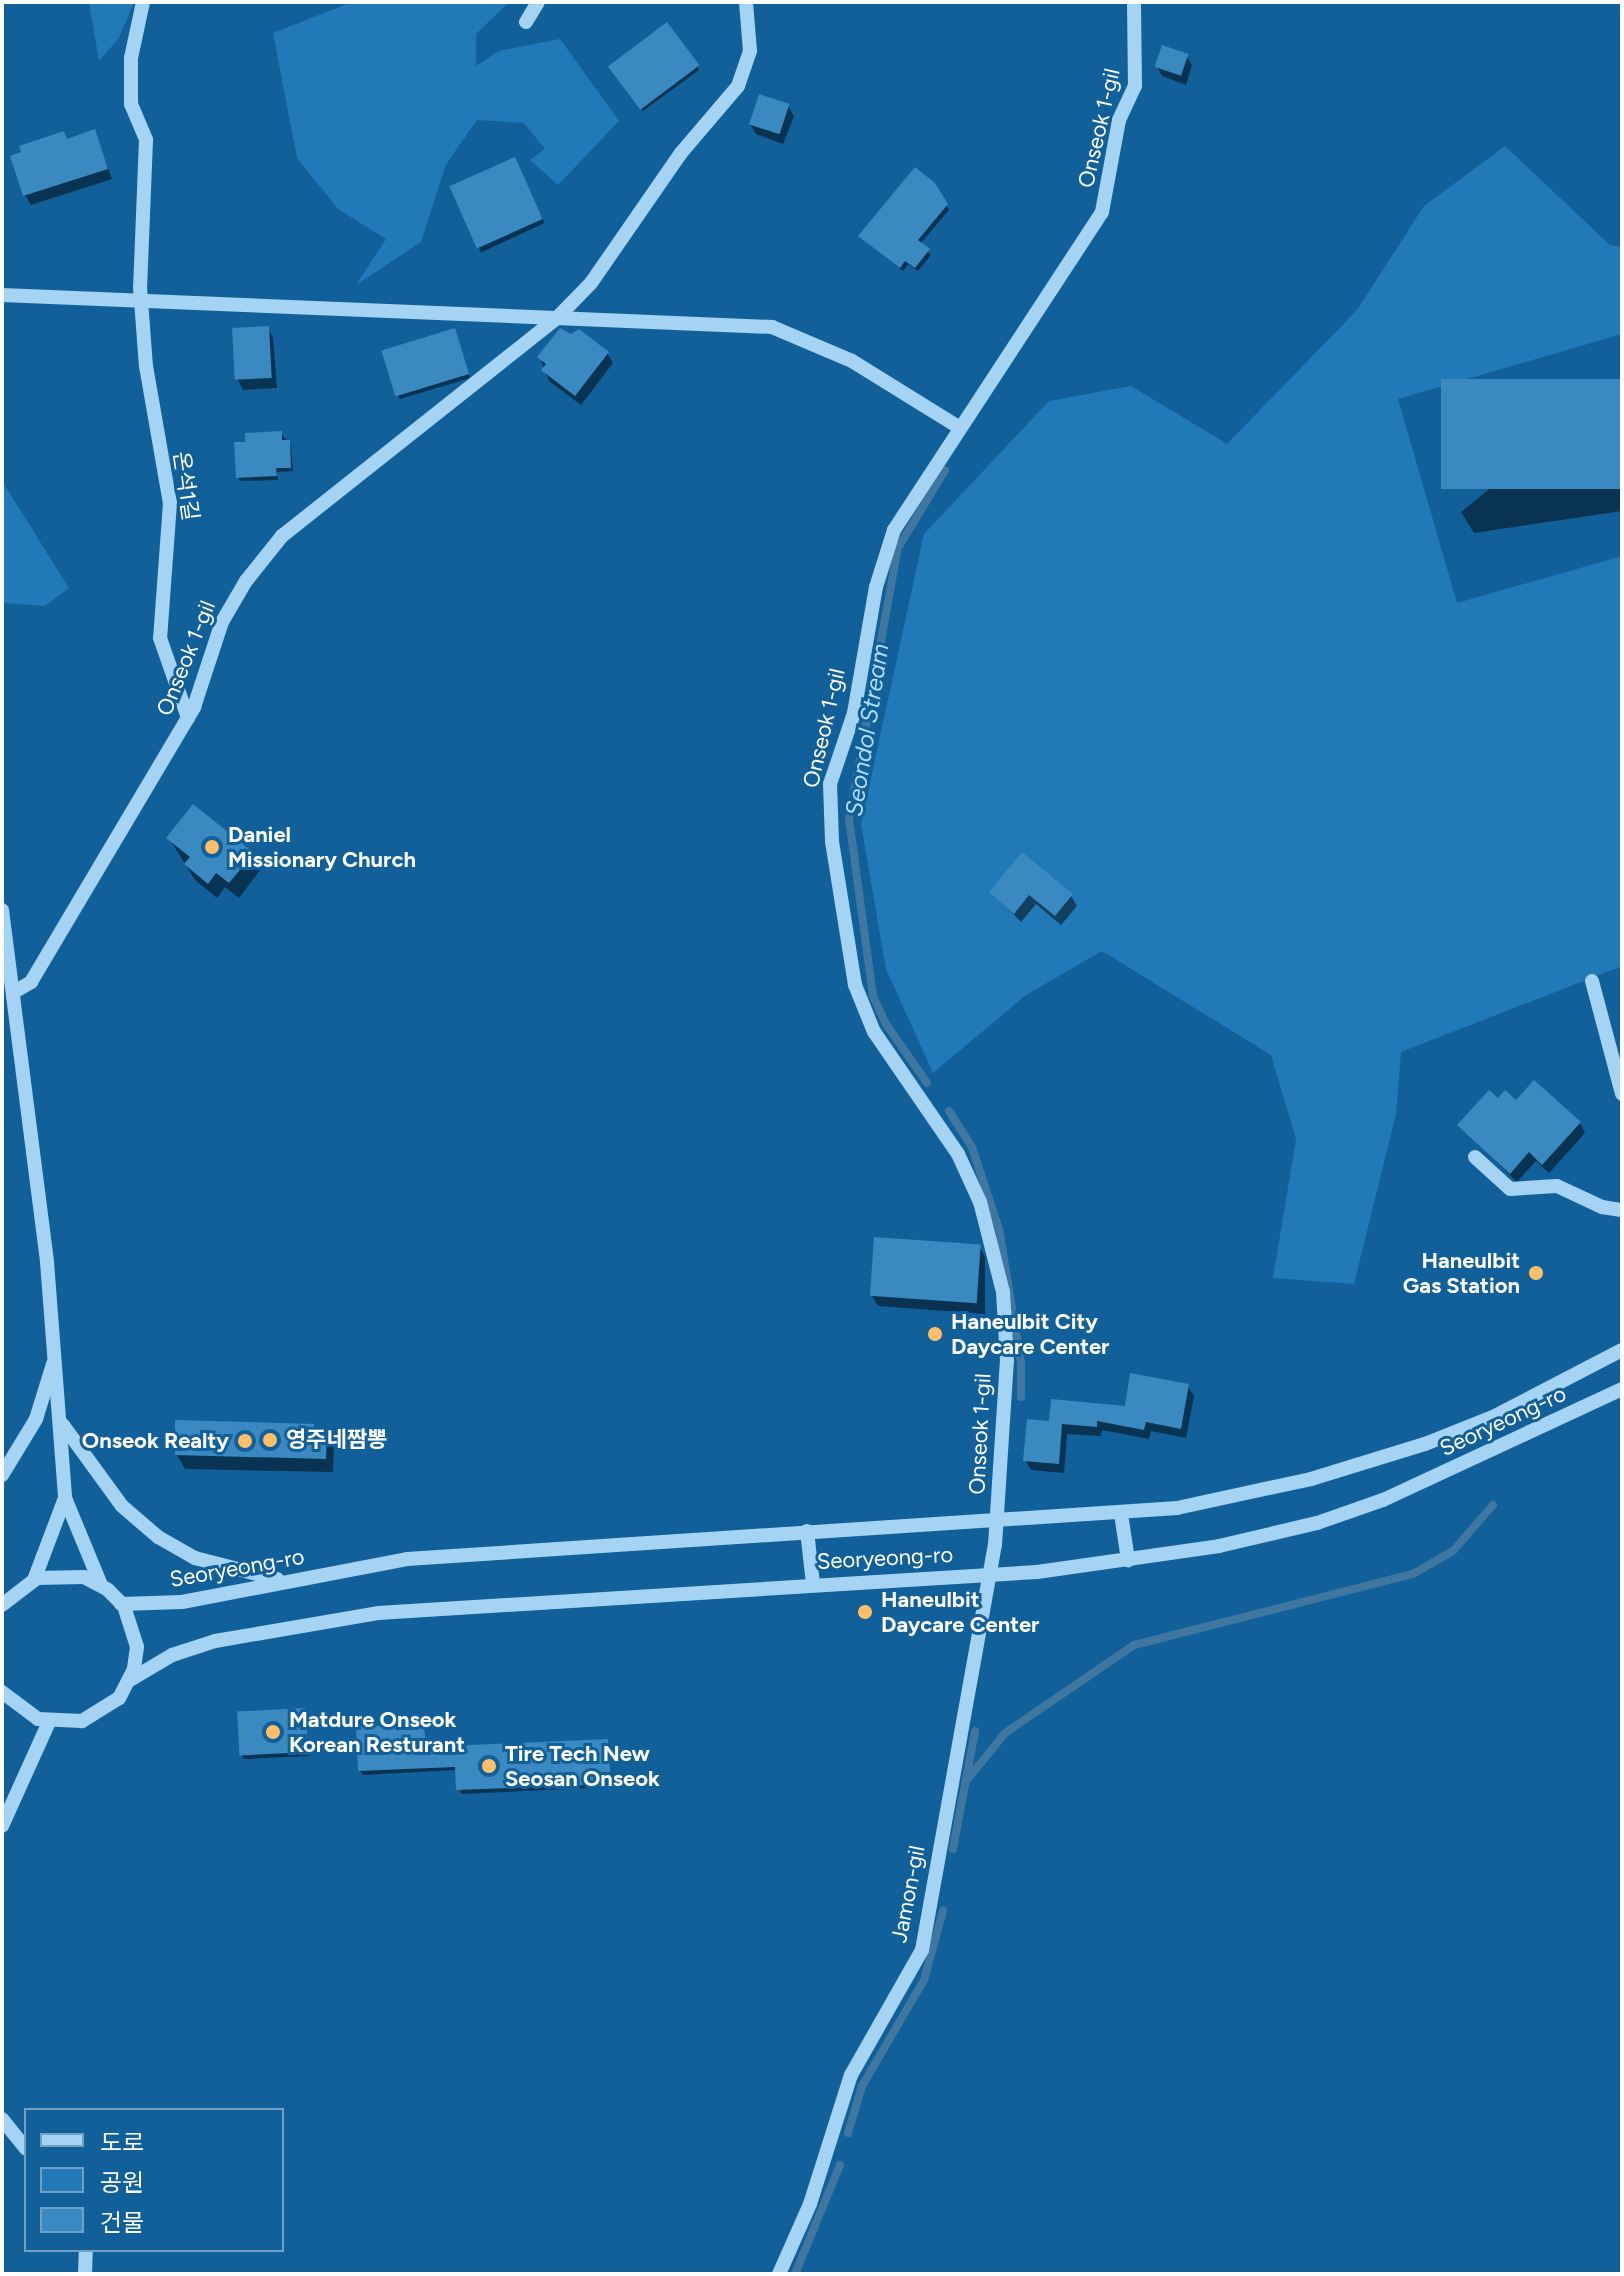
<!DOCTYPE html>
<meta charset="utf-8">
<style>
body{margin:0}
#map{position:relative;width:1624px;height:2276px;overflow:hidden;background:#12609a;font-family:Figtree,"Noto Sans KR",sans-serif}
div>[style]{position:absolute}
[style*='--x']{left:calc(var(--x)*1px);top:calc(var(--y)*1px);width:calc(var(--w)*1px);rotate:calc(var(--a)*1deg)}
.green>*{inset:0;background:#2179b7}
.shadow>*{inset:0;background:#0007;transform-origin:0 0}
.stream>*{height:8px;margin:-4px;padding:0 4px;transform-origin:4px;border-radius:4px;background:#4077a0}
.building>*{inset:0;background:#3b89c1;transform-origin:0 0}
.minor>*{height:14px;margin:-7px;padding:0 7px;transform-origin:7px;border-radius:7px;background:#a5d3f4}
.dots>*{width:22px;height:22px;translate:-50% -50%;box-sizing:border-box;border:4px solid #12609a;border-radius:50%}
span{translate:-50% -50%;white-space:nowrap;text-align:center;line-height:1.15;-webkit-text-stroke:6px #12609a;paint-order:stroke}
.street-label{font-size:22px;color:#fff}
.poi-label{font-size:22px;color:#fff;font-weight:700}
.left{translate:0 -50%;text-align:left}
.right{translate:-100% -50%;text-align:right}
.water-label{font-size:24px;color:#b2ddfa;font-style:italic}
.frame{position:absolute;inset:0;border:4px solid #fff;pointer-events:none}
.legend{position:absolute;left:24px;top:2108px;width:260px;height:144px;box-sizing:border-box;background:#12609a;border:2px solid #71a0c2;margin:0;padding:10px 14px;list-style:none;font-size:24px;color:#fff}
.legend li{display:flex;align-items:center;gap:16px;height:40px}
.legend b{width:40px;border:2px solid #71a0c2}
</style>
<div id="map">
<div class="green">
<div style="clip-path:polygon(89px 2px,134px 2px,119px 38px,99px 61px)"></div>
<div style="clip-path:polygon(352px 2px,509px 2px,476px 34px,476px 66px,499px 51px,560px 39px,619px 121px,558px 185px,530px 160px,545px 149px,524px 123px,477px 120px,446px 164px,421px 242px,356px 285px,386px 239px,338px 209px,297px 158px,273px 33px)"></div>
<div style="clip-path:polygon(1505px 146px,1610px 245px,1622px 247px,1622px 334px,1398px 399px,1457px 603px,1622px 556px,1622px 966px,1401px 1052px,1396px 1114px,1354px 1284px,1273px 1278px,1296px 1139px,1271px 1055px,1102px 951px,1026px 995px,933px 1073px,886px 969px,861px 824px,924px 534px,1049px 401px,1131px 386px,1227px 444px,1357px 310px,1424px 206px)"></div>
<div style="clip-path:polygon(2px 481px,69px 588px,45px 606px,2px 603px)"></div>
</div>
<div class="shadow">
<div style="clip-path:polygon(1186px 55px,1192px 65px,1186px 85px,1162px 76px,1157px 66px)"></div>
<div style="clip-path:polygon(697px 66px,699px 70px,643px 111px,612px 70px)"></div>
<div style="clip-path:polygon(788px 106px,794px 116px,783px 144px,756px 134px,750px 124px)"></div>
<div style="clip-path:polygon(95px 132px,112px 179px,31px 205px,25px 195px,68px 141px)"></div>
<div style="left:517px;top:164px;width:65px;height:70px;rotate:65deg"></div>
<div style="clip-path:polygon(934px 185px,949px 210px,920px 244px,931px 255px,918px 271px,908px 264px,903px 271px,860px 236px)"></div>
<div style="clip-path:polygon(268px 328px,273px 338px,277px 388px,243px 390px,238px 380px)"></div>
<div style="clip-path:polygon(456px 335px,470px 378px,400px 399px,397px 395px)"></div>
<div style="clip-path:polygon(607px 353px,613px 363px,581px 405px,549px 381px,540px 358px)"></div>
<div style="clip-path:polygon(1622px 381px,1622px 511px,1474px 533px,1461px 512px)"></div>
<div style="clip-path:polygon(281px 433px,291px 446px,293px 471px,277px 472px,278px 480px,240px 481px,238px 477px)"></div>
<div style="clip-path:polygon(169px 838px,252px 854px,261px 869px,239px 898px,225px 887px,217px 898px,195px 880px)"></div>
<div style="clip-path:polygon(992px 892px,1071px 896px,1077px 906px,1061px 925px,1036px 904px,1021px 922px)"></div>
<div style="clip-path:polygon(1498px 1101px,1580px 1123px,1585px 1133px,1549px 1173px,1536px 1161px,1517px 1182px,1459px 1125px)"></div>
<div style="clip-path:polygon(980px 1247px,985px 1257px,985px 1314px,878px 1306px,872px 1296px)"></div>
<div style="clip-path:polygon(1188px 1386px,1194px 1396px,1186px 1438px,1151px 1431px,1149px 1439px,1102px 1430px,1101px 1436px,1067px 1434px,1064px 1473px,1031px 1470px,1025px 1460px,1050px 1424px,1126px 1408px)"></div>
<div style="clip-path:polygon(313px 1426px,334px 1448px,333px 1472px,185px 1469px,177px 1455px)"></div>
<div style="clip-path:polygon(304px 1710px,309px 1756px,244px 1759px,242px 1755px)"></div>
<div style="clip-path:polygon(423px 1726px,427px 1749px,607px 1741px,612px 1787px,461px 1794px,457px 1770px,363px 1775px,360px 1771px)"></div>
</div>
<div class="stream">
<div style="--x:927;--y:1083;--w:72;--a:-124.8"></div>
<div style="--x:886;--y:1024;--w:31;--a:-115"></div>
<div style="--x:873;--y:996;--w:179;--a:-97.7"></div>
<div style="--x:849;--y:819;--w:275;--a:-79.8"></div>
<div style="--x:898;--y:548;--w:91;--a:-58.9"></div>
<div style="--x:949;--y:1111;--w:43;--a:57.4"></div>
<div style="--x:972;--y:1147;--w:86;--a:71.8"></div>
<div style="--x:999;--y:1229;--w:136;--a:80.7"></div>
<div style="--x:1021;--y:1363;--w:34;--a:90"></div>
<div style="--x:967;--y:1780;--w:60;--a:-51"></div>
<div style="--x:1005;--y:1733;--w:156;--a:-34.3"></div>
<div style="--x:1134;--y:1645;--w:288;--a:-14.3"></div>
<div style="--x:1413;--y:1574;--w:46;--a:-29.9"></div>
<div style="--x:1453;--y:1551;--w:61;--a:-49"></div>
<div style="--x:953;--y:1849;--w:120;--a:-79.4"></div>
<div style="--x:848;--y:2133;--w:49;--a:-73.4"></div>
<div style="--x:862;--y:2086;--w:123;--a:-59.7"></div>
<div style="--x:924;--y:1980;--w:72;--a:-74.6"></div>
<div style="--x:795;--y:2274;--w:118;--a:-67.6"></div>
</div>
<div class="building">
<div style="left:667px;top:22px;width:54px;height:74px;rotate:53deg"></div>
<div style="left:1162px;top:45px;width:28px;height:23px;rotate:19deg"></div>
<div style="left:759px;top:94px;width:32px;height:32px;rotate:18deg"></div>
<div style="clip-path:polygon(95px 129px,108px 169px,23px 196px,10px 156px,21px 152px,19px 146px,64px 131px,67px 139px)"></div>
<div style="left:515px;top:157px;width:68px;height:72px;rotate:66deg"></div>
<div style="clip-path:polygon(915px 167px,935px 183px,948px 204px,918px 240px,930px 249px,915px 268px,905px 261px,900px 268px,858px 236px)"></div>
<div style="left:269px;top:326px;width:52px;height:37px;rotate:87deg"></div>
<div style="left:455px;top:328px;width:48px;height:77px;rotate:73deg"></div>
<div style="clip-path:polygon(560px 328px,571px 334px,579px 329px,609px 352px,575px 396px,541px 370px,546px 364px,537px 357px)"></div>
<div style="left:1622px;top:379px;width:110px;height:181px;rotate:90deg"></div>
<div style="clip-path:polygon(282px 431px,282px 440px,290px 440px,291px 468px,276px 468px,277px 476px,236px 478px,234px 442px,245px 442px,245px 433px)"></div>
<div style="clip-path:polygon(193px 804px,254px 853px,229px 883px,216px 873px,208px 884px,184px 864px,190px 857px,166px 838px)"></div>
<div style="clip-path:polygon(1022px 852px,1073px 894px,1055px 916px,1029px 895px,1014px 914px,989px 892px)"></div>
<div style="clip-path:polygon(1534px 1080px,1581px 1122px,1542px 1165px,1529px 1152px,1510px 1174px,1457px 1125px,1489px 1090px,1498px 1098px,1505px 1090px,1516px 1100px)"></div>
<div style="left:874px;top:1237px;width:107px;height:59px;rotate:4deg"></div>
<div style="clip-path:polygon(1130px 1373px,1189px 1384px,1181px 1429px,1146px 1422px,1144px 1430px,1097px 1421px,1097px 1427px,1062px 1424px,1059px 1464px,1023px 1461px,1027px 1419px,1049px 1421px,1051px 1399px,1125px 1406px)"></div>
<div style="clip-path:polygon(175px 1420px,314px 1424px,314px 1432px,327px 1432px,326px 1459px,175px 1455px)"></div>
<div style="left:306px;top:1708px;width:44px;height:69px;rotate:87deg"></div>
<div style="clip-path:polygon(424px 1724px,426px 1747px,608px 1739px,611px 1784px,456px 1790px,455px 1767px,358px 1771px,356px 1727px)"></div>
</div>
<div class="minor">
<div style="--x:143;--y:2;--w:57;--a:102.1"></div>
<div style="--x:131;--y:58;--w:46;--a:90"></div>
<div style="--x:131;--y:104;--w:39;--a:67"></div>
<div style="--x:146;--y:140;--w:147;--a:92.3"></div>
<div style="--x:140;--y:287;--w:79;--a:85.7"></div>
<div style="--x:146;--y:366;--w:139;--a:80.1"></div>
<div style="--x:170;--y:503;--w:135;--a:94.2"></div>
<div style="--x:160;--y:638;--w:85;--a:70.7"></div>
<div style="--x:526;--y:22;--w:23;--a:-59"></div>
<div style="--x:2;--y:295;--w:771;--a:2.38"></div>
<div style="--x:772;--y:327;--w:87;--a:23"></div>
<div style="--x:852;--y:361;--w:127;--a:31.8"></div>
<div style="--x:2;--y:910;--w:355;--a:82.7"></div>
<div style="--x:47;--y:1262;--w:237;--a:85.6"></div>
<div style="--x:65;--y:1498;--w:94;--a:67.5"></div>
<div style="--x:1592;--y:981;--w:117;--a:75.1"></div>
<div style="--x:14;--y:992;--w:20;--a:-30"></div>
<div style="--x:31;--y:982;--w:320;--a:-59.3"></div>
<div style="--x:194;--y:707;--w:89;--a:-71.8"></div>
<div style="--x:222;--y:622;--w:48;--a:-59.7"></div>
<div style="--x:246;--y:581;--w:58;--a:-51.3"></div>
<div style="--x:282;--y:536;--w:350;--a:-38.4"></div>
<div style="--x:556;--y:319;--w:50;--a:-45.8"></div>
<div style="--x:591;--y:283;--w:158;--a:-55.3"></div>
<div style="--x:681;--y:153;--w:88;--a:-49.6"></div>
<div style="--x:738;--y:86;--w:37;--a:-71"></div>
<div style="--x:750;--y:51;--w:49;--a:-94.7"></div>
<div style="--x:1475;--y:1157;--w:47;--a:42.4"></div>
<div style="--x:1510;--y:1189;--w:47;--a:-3.7"></div>
<div style="--x:1557;--y:1186;--w:50;--a:25"></div>
<div style="--x:1602;--y:1207;--w:20;--a:9"></div>
<div style="--x:63;--y:1425;--w:100;--a:53.9"></div>
<div style="--x:122;--y:1506;--w:48;--a:40.7"></div>
<div style="--x:158;--y:1537;--w:43;--a:29.6"></div>
<div style="--x:195;--y:1558;--w:85;--a:14.4"></div>
<div style="--x:2;--y:1475;--w:66;--a:-58.7"></div>
<div style="--x:36;--y:1419;--w:58;--a:-72.8"></div>
<div style="--x:1121;--y:1514;--w:47;--a:81.3"></div>
<div style="--x:807;--y:1531;--w:53;--a:83.5"></div>
<div style="--x:34;--y:1580;--w:88;--a:-69.3"></div>
<div style="--x:121;--y:1604;--w:61;--a:-1.9"></div>
<div style="--x:182;--y:1602;--w:229;--a:-10.8"></div>
<div style="--x:407;--y:1559;--w:772;--a:-3.79"></div>
<div style="--x:1177;--y:1508;--w:137;--a:-12.2"></div>
<div style="--x:1311;--y:1479;--w:119;--a:-17.1"></div>
<div style="--x:1425;--y:1444;--w:75;--a:-21.8"></div>
<div style="--x:1495;--y:1416;--w:143;--a:-27.5"></div>
<div style="--x:2;--y:1605;--w:44;--a:-37.6"></div>
<div style="--x:37;--y:1578;--w:47;--a:-1.2"></div>
<div style="--x:84;--y:1577;--w:27;--a:28"></div>
<div style="--x:108;--y:1590;--w:23;--a:45"></div>
<div style="--x:124;--y:1606;--w:43;--a:72.4"></div>
<div style="--x:137;--y:1647;--w:22;--a:98"></div>
<div style="--x:134;--y:1669;--w:33;--a:117"></div>
<div style="--x:119;--y:1698;--w:44;--a:148.1"></div>
<div style="--x:82;--y:1721;--w:44;--a:-177.4"></div>
<div style="--x:38;--y:1719;--w:45;--a:-143.1"></div>
<div style="--x:130;--y:1680;--w:49;--a:-30.8"></div>
<div style="--x:172;--y:1655;--w:45;--a:-18"></div>
<div style="--x:215;--y:1641;--w:165;--a:-9.7"></div>
<div style="--x:378;--y:1613;--w:660;--a:-3.56"></div>
<div style="--x:1037;--y:1572;--w:184;--a:-8.1"></div>
<div style="--x:1219;--y:1546;--w:101;--a:-13.2"></div>
<div style="--x:1317;--y:1523;--w:70;--a:-19.2"></div>
<div style="--x:1383;--y:1500;--w:264;--a:-24.9"></div>
<div style="--x:2;--y:1826;--w:114;--a:-65.7"></div>
<div style="--x:2;--y:2119;--w:38;--a:51"></div>
<div style="--x:85;--y:2274;--w:24;--a:-88"></div>
<div style="--x:779;--y:2274;--w:77;--a:-66.1"></div>
<div style="--x:810;--y:2204;--w:135;--a:-72.4"></div>
<div style="--x:851;--y:2075;--w:144;--a:-60.4"></div>
<div style="--x:922;--y:1950;--w:412;--a:-79.8"></div>
<div style="--x:995;--y:1545;--w:184;--a:-86.3"></div>
<div style="--x:1007;--y:1361;--w:69;--a:-93.3"></div>
<div style="--x:1003;--y:1292;--w:93;--a:-104.3"></div>
<div style="--x:980;--y:1202;--w:53;--a:-114.6"></div>
<div style="--x:958;--y:1154;--w:148;--a:-124.5"></div>
<div style="--x:874;--y:1032;--w:51;--a:-112"></div>
<div style="--x:855;--y:985;--w:146;--a:-99.1"></div>
<div style="--x:832;--y:841;--w:57;--a:-92"></div>
<div style="--x:830;--y:784;--w:75;--a:-71.3"></div>
<div style="--x:854;--y:713;--w:128;--a:-80.1"></div>
<div style="--x:876;--y:587;--w:60;--a:-72.5"></div>
<div style="--x:894;--y:530;--w:380;--a:-56.8"></div>
<div style="--x:1102;--y:212;--w:94;--a:-79.5"></div>
<div style="--x:1119;--y:120;--w:38;--a:-65"></div>
<div style="--x:1135;--y:86;--w:84;--a:-90.7"></div>
</div>
<div class="dots">
<div style="left:212px;top:847px;background:#ffbf68"></div>
<div style="left:1536px;top:1273px;background:#ffbf68"></div>
<div style="left:935px;top:1334px;background:#ffbf68"></div>
<div style="left:270px;top:1440px;background:#ffbf68"></div>
<div style="left:245px;top:1441px;background:#ffbf68"></div>
<div style="left:865px;top:1612px;background:#ffbf68"></div>
<div style="left:273px;top:1732px;background:#ffbf68"></div>
<div style="left:489px;top:1766px;background:#ffbf68"></div>
</div>
<div class="street-label">
<span style="left:1099px;top:128px;rotate:-77deg">Onseok 1-gil</span>
<span style="left:186px;top:486px;rotate:82deg">온석1길</span>
<span style="left:186px;top:658px;rotate:-68deg">Onseok 1-gil</span>
<span style="left:824px;top:728px;rotate:-77deg">Onseok 1-gil</span>
<span style="left:1503px;top:1421px;rotate:-25deg">Seoryeong-ro</span>
<span style="left:980px;top:1434px;rotate:-87deg">Onseok 1-gil</span>
<span style="left:885px;top:1558px;rotate:-3deg">Seoryeong-ro</span>
<span style="left:237px;top:1568px;rotate:-10deg">Seoryeong-ro</span>
<span style="left:908px;top:1894px;rotate:-79deg">Jamon-gil</span>
</div>
<div class="poi-label">
<span class="left" style="left:228px;top:847px">Daniel<br>Missionary Church</span>
<span class="right" style="left:1520px;top:1273px">Haneulbit<br>Gas Station</span>
<span class="left" style="left:951px;top:1334px">Haneulbit City<br>Daycare Center</span>
<span class="left" style="left:286px;top:1440px">영주네짬뽕</span>
<span class="right" style="left:229px;top:1441px">Onseok Realty</span>
<span class="left" style="left:881px;top:1612px">Haneulbit<br>Daycare Center</span>
<span class="left" style="left:289px;top:1732px">Matdure Onseok<br>Korean Resturant</span>
<span class="left" style="left:505px;top:1766px">Tire Tech New<br>Seosan Onseok</span>
</div>
<div class="water-label">
<span style="left:867px;top:730px;rotate:-81deg">Seondol Stream</span>
</div>
<div class="frame"></div>
<ul class="legend">
<li><b style="height:10px;background:#a5d3f4"></b>도로</li>
<li><b style="height:22px;background:#2179b7"></b>공원</li>
<li><b style="height:22px;background:#3b89c1"></b>건물</li>
</ul>
</div>
